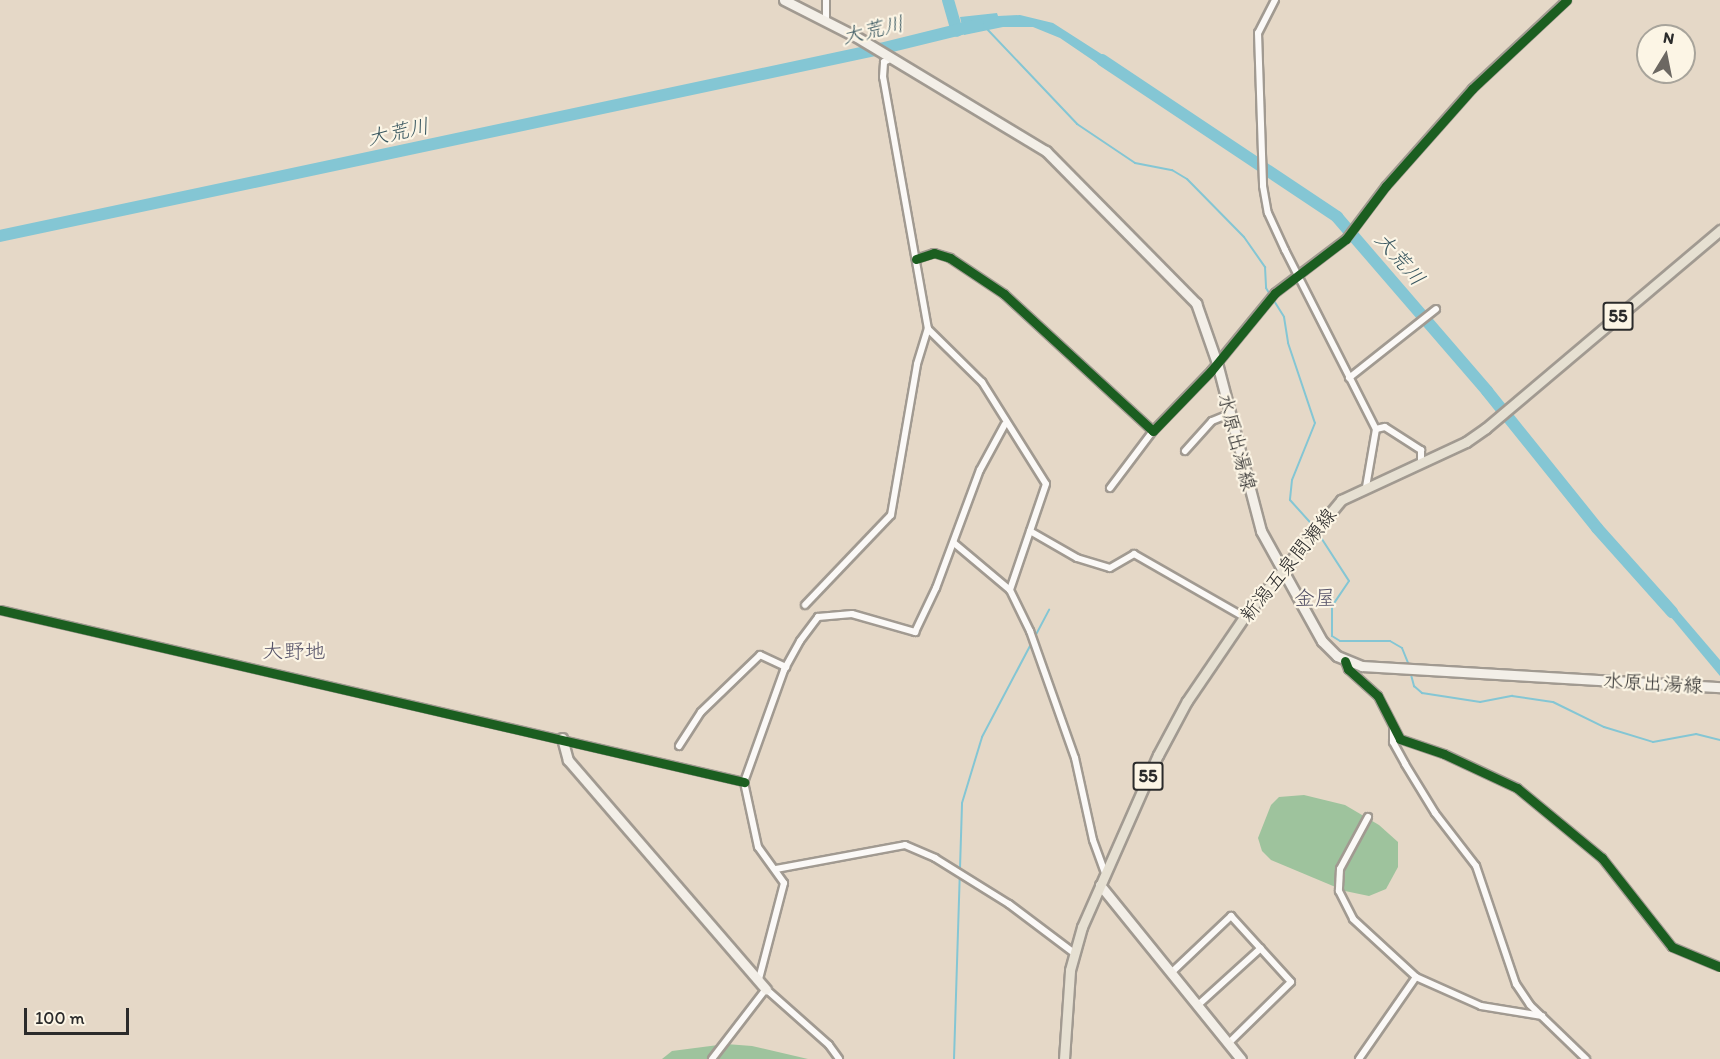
<!DOCTYPE html>
<meta charset="utf-8">
<style>
body{margin:0}
#map{position:relative;width:1720px;height:1059px;overflow:hidden;background:#e5d8c7;font-family:Itim,"Klee One",sans-serif}
div>[style]{position:absolute}
[style*='--x']{left:calc(var(--x)*1px);top:calc(var(--y)*1px);width:calc(var(--w)*1px);rotate:calc(var(--a)*1deg)}
.forest>*{inset:0;background:#9ec39d}
.water>*{inset:0;background:#84c6d4}
.stream>*{height:2px;margin:-1px;padding:0 1px;transform-origin:1px;border-radius:1px;background:#84c6d4}
.river>*{height:12px;margin:-6px;padding:0 6px;transform-origin:6px;border-radius:6px;background:#84c6d4}
.roads{filter:drop-shadow(2px 0 #a19a91) drop-shadow(-2px 0 #a19a91) drop-shadow(0 2px #a19a91) drop-shadow(0 -2px #a19a91)}
.street>*{height:6px;margin:-3px;padding:0 3px;transform-origin:3px;border-radius:3px;background:#fbf9f7}
.secondary>*{height:9px;margin:-4.5px;padding:0 4.5px;transform-origin:4.5px;border-radius:4.5px;background:#f3efe8}
.primary>*{height:9px;margin:-4.5px;padding:0 4.5px;transform-origin:4.5px;border-radius:4.5px;background:#e6e0d2}
.cycleway>*{height:9px;margin:-4.5px;padding:0 4.5px;transform-origin:4.5px;border-radius:4.5px;background:#1b5e20}
span{translate:-50% -50%;white-space:nowrap;text-align:center;line-height:1.15;-webkit-text-stroke:4.5px #fcf5e5;paint-order:stroke}
.shield-label span{padding:2px 4px;background:#fcf5e5;border:2px solid;border-radius:4px;-webkit-text-stroke-width:0}
.shield-label{font-size:18px;color:#2b2b2b;font-weight:700}
.street-label{font-size:20px;color:#2b2b2b}
.water-label{font-size:21px;color:#395760;font-style:italic}
.neighbourhood-label{font-size:21px;color:#57546a}
.north{position:absolute;left:1636px;top:24px;width:60px;height:60px;box-sizing:border-box;background:#fcf5e5;border:2px solid #a8a49b;border-radius:50%;rotate:10deg;font-size:16px;font-weight:700;line-height:24px;text-align:center;color:#2b2b2b}
.north::after{content:'';display:block;margin:auto;width:21px;height:27px;background:#6c6862;clip-path:polygon(50% 0,100% 100%,50% 72%,0 100%)}
.scale{position:absolute;left:24px;top:1008px;width:105px;height:27px;box-sizing:border-box;border:3px solid #2b2b2b;border-top:0;padding-left:8px;font-size:18px;line-height:21px;white-space:nowrap;color:#2b2b2b;-webkit-text-stroke:4px #fcf5e5;paint-order:stroke}
</style>
<div id="map">
<div class="forest">
<div style="clip-path:polygon(1304px 795px,1345px 805px,1379px 825px,1398px 842px,1398px 867px,1386px 889px,1369px 896px,1345px 891px,1271px 860px,1262px 851px,1258px 838px,1271px 805px,1279px 797px)"></div>
<div style="clip-path:polygon(726px 1044px,752px 1046px,808px 1059px,662px 1059px,672px 1051px)"></div>
</div>
<div class="water">
<div style="clip-path:polygon(997px 13px,998px 16px,1020px 15px,1053px 23px,1117px 64px,1110px 72px,1060px 38px,1033px 27px,1003px 27px,964px 35px,960px 17px)"></div>
<div style="clip-path:polygon(1667px 598px,1720px 660px,1720px 676px,1660px 604px)"></div>
</div>
<div class="stream">
<div style="--x:987;--y:29;--w:131;--a:46.5"></div>
<div style="--x:1077;--y:124;--w:70;--a:33.9"></div>
<div style="--x:1135;--y:163;--w:38;--a:11"></div>
<div style="--x:1172;--y:170;--w:17;--a:31"></div>
<div style="--x:1187;--y:179;--w:81;--a:45.5"></div>
<div style="--x:1244;--y:237;--w:37;--a:55"></div>
<div style="--x:1265;--y:267;--w:21;--a:87"></div>
<div style="--x:1266;--y:288;--w:34;--a:58"></div>
<div style="--x:1284;--y:317;--w:26;--a:81"></div>
<div style="--x:1288;--y:343;--w:84;--a:71.4"></div>
<div style="--x:1315;--y:423;--w:61;--a:112"></div>
<div style="--x:1292;--y:480;--w:20;--a:96"></div>
<div style="--x:1290;--y:500;--w:38;--a:48"></div>
<div style="--x:1318;--y:533;--w:57;--a:57.1"></div>
<div style="--x:1349;--y:581;--w:30;--a:124"></div>
<div style="--x:1332;--y:606;--w:30;--a:90"></div>
<div style="--x:1332;--y:636;--w:9;--a:32"></div>
<div style="--x:1340;--y:641;--w:50;--a:0"></div>
<div style="--x:1390;--y:641;--w:14;--a:30"></div>
<div style="--x:1402;--y:648;--w:18;--a:68"></div>
<div style="--x:1410;--y:671;--w:16;--a:75"></div>
<div style="--x:1414;--y:686;--w:11;--a:41"></div>
<div style="--x:1422;--y:693;--w:59;--a:8.8"></div>
<div style="--x:1480;--y:702;--w:33;--a:-11"></div>
<div style="--x:1512;--y:696;--w:41;--a:8.3"></div>
<div style="--x:1553;--y:702;--w:57;--a:26.1"></div>
<div style="--x:1604;--y:727;--w:51;--a:17"></div>
<div style="--x:1653;--y:742;--w:44;--a:-10.5"></div>
<div style="--x:1696;--y:734;--w:25;--a:14"></div>
<div style="--x:954;--y:1059;--w:256;--a:-88.2"></div>
<div style="--x:962;--y:803;--w:69;--a:-73.1"></div>
<div style="--x:982;--y:737;--w:144;--a:-62.2"></div>
</div>
<div class="river">
<div style="--x:948;--y:0;--w:32;--a:74"></div>
<div style="--x:1102;--y:60;--w:283;--a:33.7"></div>
<div style="--x:1337;--y:217;--w:230;--a:49.2"></div>
<div style="--x:1487;--y:391;--w:176;--a:51.2"></div>
<div style="--x:1597;--y:528;--w:113;--a:48.2"></div>
<div style="--x:0;--y:236;--w:900;--a:-12"></div>
<div style="--x:880;--y:49;--w:101;--a:-13.8"></div>
</div>
<div class="roads">
<div class="street">
<div style="--x:1275;--y:0;--w:37;--a:117"></div>
<div style="--x:1258;--y:33;--w:153;--a:88.1"></div>
<div style="--x:1263;--y:186;--w:27;--a:80"></div>
<div style="--x:1268;--y:213;--w:41;--a:65.3"></div>
<div style="--x:1285;--y:250;--w:201;--a:63.1"></div>
<div style="--x:1376;--y:429;--w:59;--a:99.8"></div>
<div style="--x:826;--y:20;--w:20;--a:-90"></div>
<div style="--x:916;--y:259;--w:19;--a:-18"></div>
<div style="--x:934;--y:253;--w:17;--a:17"></div>
<div style="--x:950;--y:258;--w:65;--a:33.7"></div>
<div style="--x:1004;--y:294;--w:202;--a:42.6"></div>
<div style="--x:1153;--y:431;--w:83;--a:-46"></div>
<div style="--x:1211;--y:371;--w:101;--a:-50.6"></div>
<div style="--x:1275;--y:293;--w:89;--a:-37.3"></div>
<div style="--x:1346;--y:239;--w:66;--a:-53"></div>
<div style="--x:1386;--y:186;--w:130;--a:-48.4"></div>
<div style="--x:1472;--y:89;--w:130;--a:-43.1"></div>
<div style="--x:928;--y:329;--w:76;--a:44.5"></div>
<div style="--x:982;--y:382;--w:120;--a:57.9"></div>
<div style="--x:1046;--y:484;--w:112;--a:108.8"></div>
<div style="--x:1349;--y:378;--w:111;--a:-38.4"></div>
<div style="--x:1376;--y:429;--w:9;--a:-13"></div>
<div style="--x:1385;--y:427;--w:43;--a:32.6"></div>
<div style="--x:1421;--y:450;--w:12;--a:90"></div>
<div style="--x:1185;--y:451;--w:40;--a:-48"></div>
<div style="--x:1212;--y:421;--w:18;--a:-22"></div>
<div style="--x:1110;--y:488;--w:71;--a:-53"></div>
<div style="--x:1030;--y:531;--w:54;--a:29.9"></div>
<div style="--x:1077;--y:558;--w:34;--a:17"></div>
<div style="--x:1110;--y:568;--w:28;--a:-30"></div>
<div style="--x:1134;--y:554;--w:127;--a:29.8"></div>
<div style="--x:954;--y:543;--w:73;--a:40"></div>
<div style="--x:1010;--y:590;--w:46;--a:64"></div>
<div style="--x:1030;--y:631;--w:135;--a:70.5"></div>
<div style="--x:1075;--y:758;--w:84;--a:77.6"></div>
<div style="--x:1093;--y:840;--w:35;--a:70"></div>
<div style="--x:805;--y:605;--w:124;--a:-46.3"></div>
<div style="--x:891;--y:515;--w:153;--a:-80.2"></div>
<div style="--x:917;--y:364;--w:37;--a:-73"></div>
<div style="--x:928;--y:329;--w:256;--a:-100.1"></div>
<div style="--x:883;--y:77;--w:15;--a:-86"></div>
<div style="--x:884;--y:62;--w:7;--a:-27"></div>
<div style="--x:0;--y:610;--w:764;--a:13.02"></div>
<div style="--x:1345;--y:661;--w:9;--a:69"></div>
<div style="--x:1348;--y:669;--w:40;--a:42"></div>
<div style="--x:1378;--y:696;--w:48;--a:62.9"></div>
<div style="--x:1400;--y:739;--w:46;--a:18.8"></div>
<div style="--x:1444;--y:754;--w:81;--a:25"></div>
<div style="--x:1517;--y:788;--w:110;--a:39.5"></div>
<div style="--x:1602;--y:858;--w:113;--a:51.8"></div>
<div style="--x:1672;--y:947;--w:52;--a:22.6"></div>
<div style="--x:1393;--y:727;--w:15;--a:90"></div>
<div style="--x:1393;--y:742;--w:25;--a:61"></div>
<div style="--x:1405;--y:764;--w:57;--a:58.5"></div>
<div style="--x:1435;--y:813;--w:67;--a:52.3"></div>
<div style="--x:1476;--y:866;--w:125;--a:71.3"></div>
<div style="--x:1516;--y:984;--w:25;--a:56"></div>
<div style="--x:1530;--y:1005;--w:78;--a:44"></div>
<div style="--x:679;--y:746;--w:40;--a:-57.1"></div>
<div style="--x:701;--y:712;--w:82;--a:-44"></div>
<div style="--x:760;--y:655;--w:29;--a:25"></div>
<div style="--x:1368;--y:817;--w:59;--a:118.3"></div>
<div style="--x:1340;--y:869;--w:22;--a:93"></div>
<div style="--x:1339;--y:891;--w:31;--a:63"></div>
<div style="--x:1353;--y:919;--w:86;--a:42.6"></div>
<div style="--x:776;--y:869;--w:131;--a:-10.5"></div>
<div style="--x:905;--y:845;--w:33;--a:23"></div>
<div style="--x:935;--y:858;--w:87;--a:31.9"></div>
<div style="--x:1009;--y:904;--w:81;--a:37"></div>
<div style="--x:1171;--y:973;--w:83;--a:-43.5"></div>
<div style="--x:1231;--y:916;--w:89;--a:47.7"></div>
<div style="--x:1291;--y:982;--w:87;--a:135.5"></div>
<div style="--x:759;--y:979;--w:99;--a:-75.4"></div>
<div style="--x:784;--y:883;--w:44;--a:-125.8"></div>
<div style="--x:758;--y:847;--w:66;--a:-102.2"></div>
<div style="--x:744;--y:782;--w:119;--a:-70.3"></div>
<div style="--x:784;--y:670;--w:33;--a:-61"></div>
<div style="--x:800;--y:641;--w:30;--a:-53"></div>
<div style="--x:818;--y:617;--w:34;--a:-5"></div>
<div style="--x:852;--y:614;--w:66;--a:15.9"></div>
<div style="--x:915;--y:632;--w:49;--a:-64.5"></div>
<div style="--x:936;--y:588;--w:126;--a:-69.6"></div>
<div style="--x:980;--y:470;--w:52;--a:-61.5"></div>
<div style="--x:1197;--y:1006;--w:86;--a:-42.2"></div>
<div style="--x:712;--y:1059;--w:88;--a:-52.4"></div>
<div style="--x:766;--y:989;--w:84;--a:41.6"></div>
<div style="--x:829;--y:1045;--w:17;--a:54"></div>
<div style="--x:1359;--y:1059;--w:100;--a:-55.2"></div>
<div style="--x:1416;--y:977;--w:71;--a:24"></div>
<div style="--x:1481;--y:1006;--w:62;--a:9.3"></div>
</div>
<div class="secondary">
<div style="--x:784;--y:0;--w:80;--a:26.9"></div>
<div style="--x:855;--y:36;--w:223;--a:31.1"></div>
<div style="--x:1046;--y:151;--w:214;--a:45.4"></div>
<div style="--x:1196;--y:303;--w:64;--a:70.7"></div>
<div style="--x:1217;--y:363;--w:174;--a:75.3"></div>
<div style="--x:1261;--y:531;--w:126;--a:61"></div>
<div style="--x:1322;--y:641;--w:21;--a:45"></div>
<div style="--x:1337;--y:656;--w:27;--a:22"></div>
<div style="--x:1362;--y:666;--w:359;--a:3.4"></div>
<div style="--x:562;--y:738;--w:23;--a:75"></div>
<div style="--x:568;--y:760;--w:303;--a:49.2"></div>
<div style="--x:1100;--y:885;--w:224;--a:51"></div>
</div>
<div class="primary">
<div style="--x:1064;--y:1059;--w:89;--a:-86.1"></div>
<div style="--x:1070;--y:970;--w:45;--a:-74.4"></div>
<div style="--x:1082;--y:927;--w:188;--a:-66.2"></div>
<div style="--x:1158;--y:755;--w:61;--a:-61.8"></div>
<div style="--x:1187;--y:701;--w:102;--a:-55.8"></div>
<div style="--x:1244;--y:617;--w:152;--a:-50.3"></div>
<div style="--x:1341;--y:500;--w:138;--a:-24.9"></div>
<div style="--x:1466;--y:442;--w:24;--a:-35"></div>
<div style="--x:1486;--y:428;--w:307;--a:-40.2"></div>
</div>
</div>
<div class="cycleway">
<div style="--x:916;--y:259;--w:19;--a:-18"></div>
<div style="--x:934;--y:253;--w:17;--a:17"></div>
<div style="--x:950;--y:258;--w:65;--a:33.7"></div>
<div style="--x:1004;--y:294;--w:202;--a:42.6"></div>
<div style="--x:1153;--y:431;--w:83;--a:-46"></div>
<div style="--x:1211;--y:371;--w:101;--a:-50.6"></div>
<div style="--x:1275;--y:293;--w:89;--a:-37.3"></div>
<div style="--x:1346;--y:239;--w:66;--a:-53"></div>
<div style="--x:1386;--y:186;--w:130;--a:-48.4"></div>
<div style="--x:1472;--y:89;--w:130;--a:-43.1"></div>
<div style="--x:0;--y:610;--w:764;--a:13.02"></div>
<div style="--x:1345;--y:661;--w:9;--a:69"></div>
<div style="--x:1348;--y:669;--w:40;--a:42"></div>
<div style="--x:1378;--y:696;--w:48;--a:62.9"></div>
<div style="--x:1400;--y:739;--w:46;--a:18.8"></div>
<div style="--x:1444;--y:754;--w:81;--a:25"></div>
<div style="--x:1517;--y:788;--w:110;--a:39.5"></div>
<div style="--x:1602;--y:858;--w:113;--a:51.8"></div>
<div style="--x:1672;--y:947;--w:52;--a:22.6"></div>
</div>
<div class="shield-label">
<span style="left:1618px;top:316px">55</span>
<span style="left:1148px;top:776px">55</span>
</div>
<div class="street-label">
<span style="left:1237px;top:442px;rotate:75deg">水原出湯線</span>
<span style="left:1288px;top:565px;rotate:-51deg">新潟五泉間瀬線</span>
<span style="left:1653px;top:683px;rotate:3deg">水原出湯線</span>
</div>
<div class="water-label">
<span style="left:873px;top:30px;rotate:-13deg">大荒川</span>
<span style="left:398px;top:132px;rotate:-12deg">大荒川</span>
<span style="left:1400px;top:259px;rotate:49deg">大荒川</span>
</div>
<div class="neighbourhood-label">
<span style="left:1315px;top:598px">金屋</span>
<span style="left:294px;top:651px">大野地</span>
</div>
<div class="north">N</div>
<div class="scale">100 m</div>
</div>
